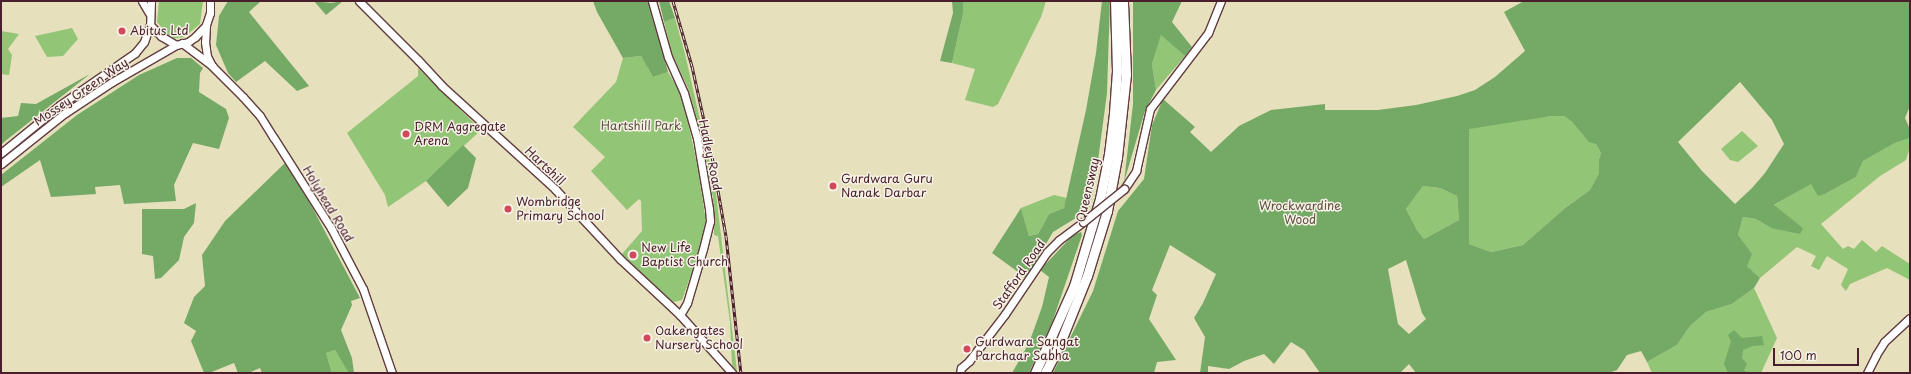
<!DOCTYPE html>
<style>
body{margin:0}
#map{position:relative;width:1911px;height:374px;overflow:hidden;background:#e6e0bc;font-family:"Playpen Sans",sans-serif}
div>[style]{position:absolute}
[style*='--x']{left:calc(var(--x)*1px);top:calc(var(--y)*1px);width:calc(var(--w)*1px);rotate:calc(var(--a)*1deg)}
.green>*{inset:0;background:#92c575}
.forest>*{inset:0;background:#75aa66}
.roads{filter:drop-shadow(1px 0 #613c41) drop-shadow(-1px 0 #613c41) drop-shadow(0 1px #613c41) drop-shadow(0 -1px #613c41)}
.secondary>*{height:7px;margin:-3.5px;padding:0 3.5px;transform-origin:3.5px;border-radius:3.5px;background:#fff}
.highway>*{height:9px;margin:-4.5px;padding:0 4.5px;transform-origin:4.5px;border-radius:4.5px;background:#fff}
.rail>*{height:3px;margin-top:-1.5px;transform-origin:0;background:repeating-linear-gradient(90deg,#f7f3e8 0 4.5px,#4a1f2b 0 9px);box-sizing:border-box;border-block:1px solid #4a1f2b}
.bridges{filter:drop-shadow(1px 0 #613c41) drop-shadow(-1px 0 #613c41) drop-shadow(0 1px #613c41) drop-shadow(0 -1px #613c41)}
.secondary-bridge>*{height:7px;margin:-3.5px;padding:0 3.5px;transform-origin:3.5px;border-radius:3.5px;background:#fff}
.dots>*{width:11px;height:11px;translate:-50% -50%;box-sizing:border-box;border:2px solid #f7f3e8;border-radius:50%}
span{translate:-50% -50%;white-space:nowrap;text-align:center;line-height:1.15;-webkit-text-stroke:3px #f7f3e8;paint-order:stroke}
.poi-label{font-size:12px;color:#4a1f2b}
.left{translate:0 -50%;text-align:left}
.street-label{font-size:12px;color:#4a1f2b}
.park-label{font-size:12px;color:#605141}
.frame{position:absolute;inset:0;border:2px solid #4a1f2b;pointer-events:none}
.scale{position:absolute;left:1773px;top:348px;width:86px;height:18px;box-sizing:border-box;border:2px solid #4a1f2b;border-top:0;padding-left:5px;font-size:12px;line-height:14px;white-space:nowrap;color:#4a1f2b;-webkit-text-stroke:3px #f7f3e8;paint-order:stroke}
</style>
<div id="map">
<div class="green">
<div style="clip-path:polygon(159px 1px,203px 1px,200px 24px,184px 37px,171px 39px,157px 22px)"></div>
<div style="clip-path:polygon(963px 1px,1046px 1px,1041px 17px,998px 104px,993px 107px,965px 100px,975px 69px,952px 63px,963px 14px)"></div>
<div style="clip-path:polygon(675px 18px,685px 54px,715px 185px,737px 371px,732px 365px,730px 322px,718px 236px,714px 235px,713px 198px,702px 137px,688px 88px,671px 52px,664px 22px)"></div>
<div style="clip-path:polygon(72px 28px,78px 39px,63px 56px,47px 57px,35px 36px)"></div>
<div style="clip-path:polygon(1px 31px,19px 34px,8px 49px,12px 55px,9px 75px,1px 74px)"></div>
<div style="clip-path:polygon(1161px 34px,1185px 56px,1156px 90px,1152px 64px)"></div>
<div style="clip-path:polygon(641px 56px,653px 77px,668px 72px,677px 87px,685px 108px,698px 168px,706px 222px,702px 244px,682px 300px,674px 302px,662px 294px,622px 254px,642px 231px,641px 201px,639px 199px,627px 210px,591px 171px,605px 157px,573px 127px,616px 82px,623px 58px)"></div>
<div style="clip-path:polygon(418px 68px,481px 130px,426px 181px,388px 207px,385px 195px,347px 133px,418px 76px)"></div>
<div style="clip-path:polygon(1552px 116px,1564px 116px,1572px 122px,1584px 136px,1596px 144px,1601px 153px,1599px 159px,1599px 173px,1590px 190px,1565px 208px,1523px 245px,1491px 252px,1469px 244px,1469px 128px)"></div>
<div style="clip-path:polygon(1742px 131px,1758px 146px,1738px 162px,1730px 160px,1721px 149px)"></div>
<div style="clip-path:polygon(1910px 138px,1910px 147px,1906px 160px,1880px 176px,1821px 224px,1843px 249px,1848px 246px,1854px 249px,1862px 240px,1876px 252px,1882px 246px,1910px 264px,1910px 280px,1887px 268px,1850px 284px,1846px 291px,1841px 285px,1848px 269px,1827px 256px,1819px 270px,1811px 266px,1816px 256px,1797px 247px,1760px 278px,1747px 266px,1738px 235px,1743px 217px,1756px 219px,1771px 228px,1803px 228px,1773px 206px,1812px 183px,1818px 195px,1825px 194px,1856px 177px,1863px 161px,1895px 143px)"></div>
<div style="clip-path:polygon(1423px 186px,1440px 188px,1457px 196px,1459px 220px,1424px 239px,1417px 230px,1406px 209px)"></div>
<div style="clip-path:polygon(1054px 195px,1067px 198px,1064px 208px,1049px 214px,1038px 234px,1029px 236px,1021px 208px)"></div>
<div style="clip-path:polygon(1754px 288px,1777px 338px,1761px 373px,1652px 373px,1647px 362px,1677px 345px,1690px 326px,1706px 312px,1732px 304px)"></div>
<div style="clip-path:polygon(335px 350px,350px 373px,332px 373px,326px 353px)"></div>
</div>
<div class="forest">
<div style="clip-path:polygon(228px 1px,261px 1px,249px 12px,309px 86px,297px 91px,265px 61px,236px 82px,228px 73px,216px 45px,219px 16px)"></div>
<div style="clip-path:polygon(314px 1px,331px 3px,343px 1px,326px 15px)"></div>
<div style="clip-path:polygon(593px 1px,649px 1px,668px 72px,653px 77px,641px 56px,623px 58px,597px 12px)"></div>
<div style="clip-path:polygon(659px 1px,669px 1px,675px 18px,664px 22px)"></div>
<div style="clip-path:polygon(952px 1px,963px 1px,963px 14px,952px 63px,940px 61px,953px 13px)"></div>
<div style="clip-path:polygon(1102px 1px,1110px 1px,1107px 93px,1095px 183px,1089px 210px,1053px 232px,1026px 278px,992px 253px,1021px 208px,1029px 236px,1038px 234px,1049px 214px,1064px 208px,1086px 110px,1096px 53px)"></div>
<div style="clip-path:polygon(1133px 1px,1182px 1px,1172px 22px,1192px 47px,1185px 56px,1161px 35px,1152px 64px,1156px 90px,1145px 111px,1124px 182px,1133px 104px)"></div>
<div style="clip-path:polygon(evenodd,1524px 1px,1910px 1px,1910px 106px,1905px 118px,1910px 129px,1910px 138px,1895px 143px,1863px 161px,1856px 177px,1825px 194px,1818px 196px,1811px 184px,1774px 205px,1803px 228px,1800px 234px,1771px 228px,1756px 219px,1743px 217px,1738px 235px,1752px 254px,1747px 266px,1760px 278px,1754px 288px,1732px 304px,1706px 312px,1690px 326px,1677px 345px,1647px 362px,1641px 351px,1627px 355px,1617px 370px,1609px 373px,1416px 373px,1409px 364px,1400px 373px,1320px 373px,1304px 350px,1291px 342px,1274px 364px,1264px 354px,1244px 361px,1229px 369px,1208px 366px,1208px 373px,1200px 373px,1205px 337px,1194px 318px,1203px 303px,1216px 274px,1170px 245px,1152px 290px,1157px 295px,1149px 319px,1176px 360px,1157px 362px,1154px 373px,1053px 373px,1093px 291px,1118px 211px,1144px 179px,1152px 125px,1163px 99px,1195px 127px,1190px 132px,1211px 152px,1239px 126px,1271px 110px,1325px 104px,1325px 110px,1378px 110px,1416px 105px,1457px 96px,1475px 90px,1495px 77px,1525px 51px,1504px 12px,1524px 1px,1740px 82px,1772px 120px,1784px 144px,1765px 173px,1752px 188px,1735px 204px,1702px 171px,1678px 142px,1740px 82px,1524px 1px,1552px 116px,1564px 116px,1572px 122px,1589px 142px,1596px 144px,1601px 153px,1599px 159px,1599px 173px,1590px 190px,1565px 208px,1523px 245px,1491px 252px,1469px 244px,1469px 129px,1552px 116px,1524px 1px,1423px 186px,1440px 188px,1457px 196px,1459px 220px,1424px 239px,1417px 230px,1406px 209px,1423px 186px,1524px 1px,1406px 260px,1422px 313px,1426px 319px,1409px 334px,1398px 324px,1388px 269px,1406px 260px)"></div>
<div style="clip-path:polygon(177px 58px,191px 58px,203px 68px,200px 73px,199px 92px,226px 109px,229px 118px,219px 149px,193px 143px,174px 185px,176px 201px,124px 204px,120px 185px,95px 187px,96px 194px,51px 197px,40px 160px,1px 187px,1px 175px,77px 115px,139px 75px)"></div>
<div style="clip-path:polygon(90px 74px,4px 142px,1px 145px,1px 118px,18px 116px,21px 103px,36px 104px)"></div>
<div style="clip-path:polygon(463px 145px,476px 158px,468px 188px,448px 207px,426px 181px)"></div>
<div style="clip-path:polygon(285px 163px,311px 205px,360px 298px,351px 301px,352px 305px,341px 330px,352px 358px,354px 373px,349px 373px,335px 350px,326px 353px,332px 373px,262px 373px,260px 368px,248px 373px,238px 373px,234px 363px,209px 373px,204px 373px,191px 341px,196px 331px,184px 323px,194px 297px,205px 286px,202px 255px,225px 221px)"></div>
<div style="clip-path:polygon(196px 203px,194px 223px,184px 237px,179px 260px,161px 278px,155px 279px,153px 256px,142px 254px,142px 209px,184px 209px)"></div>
<div style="clip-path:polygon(1081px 232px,1082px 235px,1052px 323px,1029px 373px,1012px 373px,1029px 343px,1042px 307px,1049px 277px,1040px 270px,1073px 235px)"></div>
<div style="clip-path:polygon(1734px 330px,1742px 338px,1762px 336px,1764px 345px,1753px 346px,1743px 350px,1742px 358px,1747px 364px,1744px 370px,1747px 373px,1728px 373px,1724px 364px,1731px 341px,1728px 335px)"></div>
</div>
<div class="roads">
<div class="secondary">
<div style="--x:142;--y:1;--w:14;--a:60"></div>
<div style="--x:151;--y:1;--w:24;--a:92"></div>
<div style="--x:150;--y:25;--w:16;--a:45"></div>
<div style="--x:161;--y:36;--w:17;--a:31"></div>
<div style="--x:176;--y:45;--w:12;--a:-14"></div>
<div style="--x:188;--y:42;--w:9;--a:-36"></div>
<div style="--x:195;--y:37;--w:16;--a:-47"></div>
<div style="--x:206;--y:25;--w:13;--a:-72"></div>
<div style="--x:210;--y:13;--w:12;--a:-90"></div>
<div style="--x:359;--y:1;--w:83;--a:45"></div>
<div style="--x:418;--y:60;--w:35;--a:47"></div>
<div style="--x:442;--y:86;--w:153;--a:42.3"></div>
<div style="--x:555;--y:189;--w:96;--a:47.1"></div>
<div style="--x:620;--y:259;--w:82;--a:43"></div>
<div style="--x:680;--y:315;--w:78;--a:48.1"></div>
<div style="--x:652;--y:1;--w:58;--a:74.1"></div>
<div style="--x:668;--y:57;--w:39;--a:66"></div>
<div style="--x:684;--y:93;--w:47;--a:73.9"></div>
<div style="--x:697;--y:138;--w:72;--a:80.4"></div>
<div style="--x:709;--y:209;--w:12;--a:85"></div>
<div style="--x:710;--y:221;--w:29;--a:104"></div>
<div style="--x:703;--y:249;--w:56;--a:106.5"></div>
<div style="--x:687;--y:303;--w:14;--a:120"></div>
<div style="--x:206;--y:25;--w:17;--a:93"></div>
<div style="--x:205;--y:42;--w:14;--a:82"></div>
<div style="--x:207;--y:56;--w:9;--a:63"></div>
<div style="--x:182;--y:43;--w:38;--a:37"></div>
<div style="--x:212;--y:66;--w:44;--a:45"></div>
<div style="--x:243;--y:97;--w:25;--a:48"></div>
<div style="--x:260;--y:116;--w:26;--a:58"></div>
<div style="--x:274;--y:138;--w:107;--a:57.7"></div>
<div style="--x:331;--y:228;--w:69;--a:62.3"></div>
<div style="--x:363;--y:289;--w:89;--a:71"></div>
<div style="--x:1;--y:153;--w:76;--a:-39.1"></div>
<div style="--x:60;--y:105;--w:91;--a:-34.7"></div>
<div style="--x:135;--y:53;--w:14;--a:-51"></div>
<div style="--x:144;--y:42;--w:18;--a:-71"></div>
<div style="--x:1;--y:164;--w:82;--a:-38.6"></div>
<div style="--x:65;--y:113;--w:56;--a:-33.4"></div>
<div style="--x:112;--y:82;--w:74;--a:-30"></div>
<div style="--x:1124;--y:189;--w:22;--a:-56"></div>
<div style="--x:1136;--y:171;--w:64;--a:-77.3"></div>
<div style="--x:1150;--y:109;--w:96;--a:-52.7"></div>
<div style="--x:1208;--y:33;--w:35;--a:-68"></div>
<div style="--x:960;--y:373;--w:5;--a:-79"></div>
<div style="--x:961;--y:368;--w:11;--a:-41"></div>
<div style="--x:969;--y:361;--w:59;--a:-52.5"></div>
<div style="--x:1005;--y:314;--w:75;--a:-55.9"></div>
<div style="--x:1047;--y:252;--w:17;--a:-45"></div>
<div style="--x:1059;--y:240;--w:30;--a:-37"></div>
<div style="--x:1867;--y:373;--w:20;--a:-63"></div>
<div style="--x:1876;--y:355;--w:15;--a:-58"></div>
<div style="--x:1884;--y:342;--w:35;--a:-43"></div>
</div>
<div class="highway">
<div style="--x:1035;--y:373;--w:95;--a:-65.9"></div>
<div style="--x:1074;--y:286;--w:91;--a:-73.4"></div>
<div style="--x:1100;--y:199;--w:46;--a:-78.7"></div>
<div style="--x:1109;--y:154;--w:41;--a:-83"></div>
<div style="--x:1114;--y:113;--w:42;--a:-85.9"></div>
<div style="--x:1117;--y:71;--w:70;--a:-91.6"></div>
<div style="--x:1045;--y:373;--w:34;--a:-63"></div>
<div style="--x:1060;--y:343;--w:72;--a:-68.1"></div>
<div style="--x:1087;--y:276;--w:68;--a:-72.9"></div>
<div style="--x:1107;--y:211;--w:55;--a:-79.5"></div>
<div style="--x:1117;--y:157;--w:83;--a:-83.8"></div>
<div style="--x:1126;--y:74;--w:73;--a:-92.4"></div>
</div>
</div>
<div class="rail">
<div style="--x:673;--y:1;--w:68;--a:73.7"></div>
<div style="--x:692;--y:66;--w:92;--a:77.5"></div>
<div style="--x:712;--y:156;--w:81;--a:80.1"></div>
<div style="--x:726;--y:236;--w:138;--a:83.8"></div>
</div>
<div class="bridges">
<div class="secondary-bridge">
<div style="--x:1083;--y:222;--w:53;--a:-38.8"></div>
</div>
</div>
<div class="dots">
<div style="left:122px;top:31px;background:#d1495b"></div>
<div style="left:406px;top:134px;background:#d1495b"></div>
<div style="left:833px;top:186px;background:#d1495b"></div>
<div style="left:508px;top:209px;background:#d1495b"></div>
<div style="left:633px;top:255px;background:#d1495b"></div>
<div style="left:647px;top:338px;background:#d1495b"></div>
<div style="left:967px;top:349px;background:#d1495b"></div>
</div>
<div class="poi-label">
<span class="left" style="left:130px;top:31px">Abitus Ltd</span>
<span class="left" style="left:414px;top:134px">DRM Aggregate<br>Arena</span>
<span class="left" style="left:841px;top:186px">Gurdwara Guru<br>Nanak Darbar</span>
<span class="left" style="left:516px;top:209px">Wombridge<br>Primary School</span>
<span class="left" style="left:641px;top:255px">New Life<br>Baptist Church</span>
<span class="left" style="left:655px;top:338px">Oakengates<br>Nursery School</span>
<span class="left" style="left:975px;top:349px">Gurdwara Sangat<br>Parchaar Sabha</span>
</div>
<div class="street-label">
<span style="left:81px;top:92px;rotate:-34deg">Mossey Green Way</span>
<span style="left:710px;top:155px;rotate:78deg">Hadley Road</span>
<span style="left:545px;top:166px;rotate:43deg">Hartshill</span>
<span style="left:1088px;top:190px;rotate:-77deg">Queensway</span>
<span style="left:328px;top:204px;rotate:59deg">Holyhead Road</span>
<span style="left:1019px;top:275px;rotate:-55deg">Stafford Road</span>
</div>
<div class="park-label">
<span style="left:641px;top:126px">Hartshill Park</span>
<span style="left:1300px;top:213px">Wrockwardine<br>Wood</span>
</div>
<div class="frame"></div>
<div class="scale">100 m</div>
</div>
